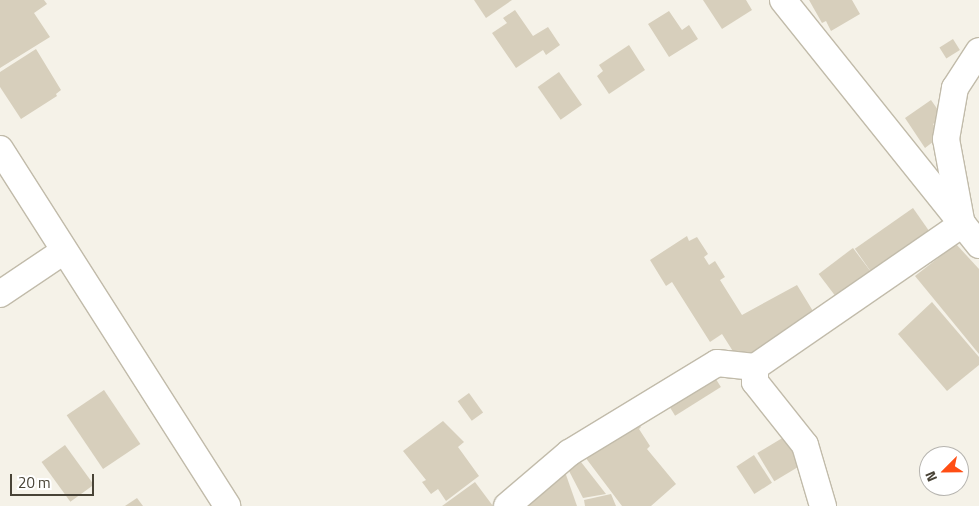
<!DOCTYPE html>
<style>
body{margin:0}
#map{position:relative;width:979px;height:506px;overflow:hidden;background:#f5f2e8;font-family:"Titillium Web",sans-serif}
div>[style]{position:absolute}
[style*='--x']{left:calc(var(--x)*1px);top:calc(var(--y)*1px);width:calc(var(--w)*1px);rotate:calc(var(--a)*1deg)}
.building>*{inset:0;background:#d7cfbc;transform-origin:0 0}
.roads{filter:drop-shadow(1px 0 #c1bbaa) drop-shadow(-1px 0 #c1bbaa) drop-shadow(0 1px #c1bbaa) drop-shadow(0 -1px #c1bbaa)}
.minor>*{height:26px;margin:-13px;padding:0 13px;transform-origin:13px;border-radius:13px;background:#fff}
span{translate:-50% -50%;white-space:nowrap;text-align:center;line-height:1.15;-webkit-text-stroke:5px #fff;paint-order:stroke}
.north{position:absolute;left:919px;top:446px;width:50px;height:50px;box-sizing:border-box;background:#fff;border:1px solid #b6b4af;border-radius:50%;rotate:247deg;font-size:14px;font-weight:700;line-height:20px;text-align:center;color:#484336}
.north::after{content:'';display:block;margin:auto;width:18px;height:22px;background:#ff4e14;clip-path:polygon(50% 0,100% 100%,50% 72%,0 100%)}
.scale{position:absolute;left:10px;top:474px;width:84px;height:22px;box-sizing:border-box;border:2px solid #484336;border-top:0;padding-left:6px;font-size:15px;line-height:18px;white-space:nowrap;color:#484336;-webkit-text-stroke:4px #fff;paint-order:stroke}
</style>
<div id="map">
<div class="building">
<div style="clip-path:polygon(0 0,44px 0,47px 4px,34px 13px,50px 37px,0 68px)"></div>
<div style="clip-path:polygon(474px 0,512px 0,486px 18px)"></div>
<div style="clip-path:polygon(703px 0,746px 0,752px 10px,722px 29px)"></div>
<div style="clip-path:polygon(809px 0,852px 0,860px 14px,831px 31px,826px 21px,822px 23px)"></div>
<div style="clip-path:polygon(515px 10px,533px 36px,548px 27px,560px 45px,546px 55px,543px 50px,516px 68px,492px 33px,507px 23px,503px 18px)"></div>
<div style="clip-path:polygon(669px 11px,682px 30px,689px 25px,698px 39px,669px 57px,648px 24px)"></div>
<div style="left:953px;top:39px;width:13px;height:16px;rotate:58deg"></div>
<div style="clip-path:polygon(629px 45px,645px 70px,609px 94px,597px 76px,603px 71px,599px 65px)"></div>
<div style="clip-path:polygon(36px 49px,61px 90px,56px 94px,57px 96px,21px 119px,0 87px,0 72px)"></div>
<div style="left:559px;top:72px;width:40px;height:26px;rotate:55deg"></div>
<div style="clip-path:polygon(931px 100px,943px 117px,933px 124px,939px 132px,938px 138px,925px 148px,905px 118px)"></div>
<div style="left:913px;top:208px;width:29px;height:71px;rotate:55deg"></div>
<div style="clip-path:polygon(687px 236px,689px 241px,697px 237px,708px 254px,704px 257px,709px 265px,715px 261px,725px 277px,720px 280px,742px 315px,797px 285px,816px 316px,752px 357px,736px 356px,722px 334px,710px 342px,672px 282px,666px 286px,650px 260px)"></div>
<div style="clip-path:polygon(956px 244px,979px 269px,979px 354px,915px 276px)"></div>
<div style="left:853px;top:248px;width:34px;height:43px;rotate:53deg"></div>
<div style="clip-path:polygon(932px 302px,979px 357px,979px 365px,947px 391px,898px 334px)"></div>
<div style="left:714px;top:376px;width:13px;height:54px;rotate:58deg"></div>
<div style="left:104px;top:390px;width:65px;height:45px;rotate:56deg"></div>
<div style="left:469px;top:393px;width:24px;height:14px;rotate:54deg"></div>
<div style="clip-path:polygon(443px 421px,464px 442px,458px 447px,479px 476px,446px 501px,438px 489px,431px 494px,422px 482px,426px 480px,403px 451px)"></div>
<div style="clip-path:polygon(638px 422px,641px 427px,639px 429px,650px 446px,647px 449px,676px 484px,651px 506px,622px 506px,585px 457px)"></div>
<div style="left:789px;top:434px;width:33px;height:37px;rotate:59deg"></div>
<div style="left:65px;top:445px;width:49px;height:29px;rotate:54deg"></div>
<div style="left:754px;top:455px;width:33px;height:21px;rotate:57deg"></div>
<div style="clip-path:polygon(581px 462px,606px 494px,583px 498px,568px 469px)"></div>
<div style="clip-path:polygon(565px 472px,577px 506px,523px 506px)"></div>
<div style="clip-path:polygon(475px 482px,493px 506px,442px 506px)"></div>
<div style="clip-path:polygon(611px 494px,616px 506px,585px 506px,584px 500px)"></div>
<div style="clip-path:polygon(137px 498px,143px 506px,125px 506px)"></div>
</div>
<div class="roads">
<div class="minor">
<div style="--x:783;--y:0;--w:314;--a:51.3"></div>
<div style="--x:0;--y:149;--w:423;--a:57.5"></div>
<div style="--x:961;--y:220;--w:82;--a:-100.5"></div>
<div style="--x:946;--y:139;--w:52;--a:-80"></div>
<div style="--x:955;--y:88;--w:44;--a:-57"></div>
<div style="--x:0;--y:294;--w:77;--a:-33.9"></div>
<div style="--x:755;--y:367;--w:15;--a:90"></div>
<div style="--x:755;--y:382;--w:80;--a:51.6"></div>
<div style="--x:805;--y:445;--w:64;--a:73.6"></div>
<div style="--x:507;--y:506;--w:82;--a:-40.5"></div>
<div style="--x:569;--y:453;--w:173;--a:-31.3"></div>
<div style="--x:717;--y:363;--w:38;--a:6"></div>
<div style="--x:755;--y:367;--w:252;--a:-34.6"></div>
</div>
</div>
<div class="north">N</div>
<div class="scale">20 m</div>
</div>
